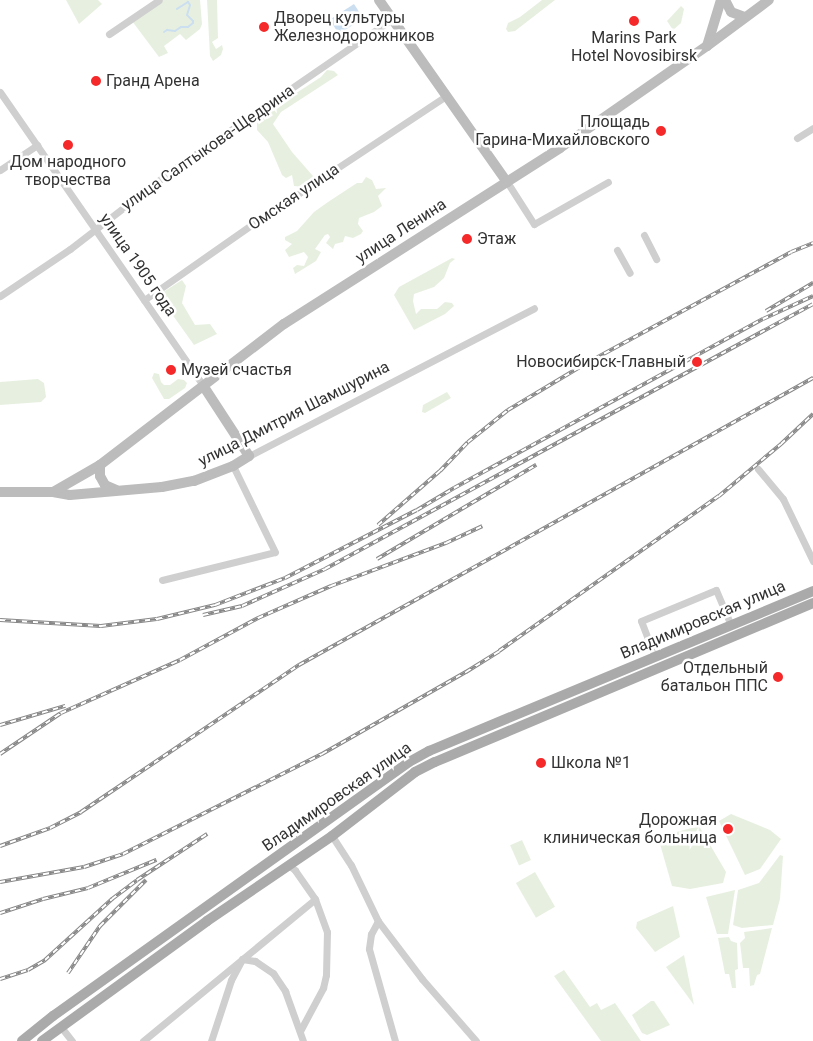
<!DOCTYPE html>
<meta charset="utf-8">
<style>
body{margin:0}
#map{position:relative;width:813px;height:1041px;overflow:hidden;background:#fff;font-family:Roboto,sans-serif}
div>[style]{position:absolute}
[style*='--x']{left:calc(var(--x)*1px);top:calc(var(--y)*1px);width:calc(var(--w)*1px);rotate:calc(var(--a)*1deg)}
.green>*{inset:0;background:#e7f0e0;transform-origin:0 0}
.water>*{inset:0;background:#cbdff0;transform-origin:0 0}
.stream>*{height:2px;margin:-1px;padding:0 1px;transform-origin:1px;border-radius:1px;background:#cbdff0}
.street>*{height:7px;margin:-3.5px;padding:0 3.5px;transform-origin:3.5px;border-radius:3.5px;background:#cfcfcf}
.secondary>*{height:10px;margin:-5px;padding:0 5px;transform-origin:5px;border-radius:5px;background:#bcbcbc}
.primary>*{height:10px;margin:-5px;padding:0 5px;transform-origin:5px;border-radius:5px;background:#aaa}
.rail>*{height:4px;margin-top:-2px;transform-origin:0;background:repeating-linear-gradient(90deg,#fff 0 5.5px,#878787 0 11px);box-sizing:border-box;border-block:1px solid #878787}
.dots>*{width:14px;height:14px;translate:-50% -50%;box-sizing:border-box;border:2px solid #fff;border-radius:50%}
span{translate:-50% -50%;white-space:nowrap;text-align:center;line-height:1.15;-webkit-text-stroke:5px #fff;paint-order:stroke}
.poi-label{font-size:16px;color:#323232}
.left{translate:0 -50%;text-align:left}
.right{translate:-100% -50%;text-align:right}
.street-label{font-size:16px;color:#323232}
</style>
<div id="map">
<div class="green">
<div style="clip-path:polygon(66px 0,98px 0,102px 4px,79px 24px)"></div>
<div style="clip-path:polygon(161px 0,200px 0,202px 24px,200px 29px,186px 40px,180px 34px,164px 46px,168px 53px,159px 57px,132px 21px)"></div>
<div style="clip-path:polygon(207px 0,217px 0,218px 38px,212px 42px,216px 49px,222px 45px,223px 49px,221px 55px,213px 61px,210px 56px)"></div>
<div style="clip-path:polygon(542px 0,555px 0,515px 31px,508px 32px,506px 29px,508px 23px,520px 17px)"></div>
<div style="clip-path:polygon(681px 6px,684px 9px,681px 23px,673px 30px,667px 21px)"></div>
<div style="clip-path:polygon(327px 70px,334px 71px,338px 75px,281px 112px,273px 124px,292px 152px,313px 176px,303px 187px,294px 186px,292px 175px,286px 178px,282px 175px,268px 142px,257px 130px,257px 123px,290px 97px,321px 77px)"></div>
<div style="clip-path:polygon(366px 177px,372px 180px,376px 189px,386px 188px,378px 196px,382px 206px,374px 212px,359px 218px,358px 224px,363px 231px,361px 234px,353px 238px,345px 236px,343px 242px,335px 244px,333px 249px,326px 243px,330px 237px,328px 234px,325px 235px,315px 249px,321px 252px,316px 261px,295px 274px,293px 268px,297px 265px,304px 266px,308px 257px,304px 252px,289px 257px,285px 250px,292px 244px,285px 240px,285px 237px,297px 231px,314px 212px,328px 202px,357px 183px,362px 183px)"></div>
<div style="clip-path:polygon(452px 258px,455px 259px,450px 263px,444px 278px,434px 287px,414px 294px,413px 301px,416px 314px,421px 309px,437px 309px,445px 302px,452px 303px,454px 306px,445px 314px,414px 330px,394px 295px,399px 287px)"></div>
<div style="clip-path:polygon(182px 280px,186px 286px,182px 303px,195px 325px,210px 324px,217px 334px,194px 345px,164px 303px,160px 294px)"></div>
<div style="clip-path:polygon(154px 373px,159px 374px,161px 382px,164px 385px,170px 385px,178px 379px,184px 380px,187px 383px,185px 388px,169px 399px,164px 399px,152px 378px)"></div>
<div style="clip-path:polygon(38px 379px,44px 383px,46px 397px,41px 402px,0 405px,0 382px)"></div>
<div style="clip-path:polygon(447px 392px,451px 398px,425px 413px,422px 412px,423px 405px)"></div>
<div style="clip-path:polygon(731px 814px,770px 830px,781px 839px,760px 869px,745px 875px,719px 821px)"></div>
<div style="clip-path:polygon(699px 826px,726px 872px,723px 883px,690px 889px,672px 886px,658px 837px)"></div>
<div style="left:522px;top:840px;width:22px;height:13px;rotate:66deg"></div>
<div style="clip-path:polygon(780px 855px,783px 856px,780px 899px,773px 925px,742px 928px,733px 925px,738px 890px,759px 883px)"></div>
<div style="left:535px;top:872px;width:40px;height:22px;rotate:60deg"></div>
<div style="clip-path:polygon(735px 890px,728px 934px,717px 934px,706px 897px)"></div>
<div style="clip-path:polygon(673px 906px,680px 937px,655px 952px,636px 928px,637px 922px)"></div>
<div style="clip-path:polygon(772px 928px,760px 974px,757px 975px,754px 985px,750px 986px,749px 968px,743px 968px,740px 943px,745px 938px,744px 932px)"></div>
<div style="clip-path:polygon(729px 937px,731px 941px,737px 943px,738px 969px,735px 970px,736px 988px,732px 988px,729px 974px,725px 974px,718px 938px)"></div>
<div style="clip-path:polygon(684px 955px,694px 1005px,666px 967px)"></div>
<div style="clip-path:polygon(564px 970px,590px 1007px,597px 1003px,601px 1010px,615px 1003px,641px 1041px,601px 1041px,554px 976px)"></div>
<div style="clip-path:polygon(651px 1001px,654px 1001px,670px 1025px,647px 1035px,642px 1033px,632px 1015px)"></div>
</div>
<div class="water">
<div style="left:354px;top:4px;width:17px;height:29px;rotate:57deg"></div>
</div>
<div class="stream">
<div style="--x:164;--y:32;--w:4;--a:-34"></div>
<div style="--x:167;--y:30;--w:8;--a:7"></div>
<div style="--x:175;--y:31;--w:7;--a:-34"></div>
<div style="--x:181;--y:27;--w:7;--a:0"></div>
<div style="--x:188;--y:27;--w:6;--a:-39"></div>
<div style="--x:193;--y:23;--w:2;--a:-90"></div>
<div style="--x:193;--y:21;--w:8;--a:-135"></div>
<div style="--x:187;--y:15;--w:10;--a:-73"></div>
<div style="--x:190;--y:5;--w:4;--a:-124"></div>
<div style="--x:188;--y:2;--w:13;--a:148"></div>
</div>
<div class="street">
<div style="--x:109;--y:34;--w:60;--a:-34.2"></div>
<div style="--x:0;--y:92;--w:359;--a:55.3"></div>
<div style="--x:797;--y:138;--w:19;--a:-32"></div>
<div style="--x:0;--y:170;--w:45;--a:-34"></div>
<div style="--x:507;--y:182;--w:50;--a:57.3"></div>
<div style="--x:534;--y:224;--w:85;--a:-29.6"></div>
<div style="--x:644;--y:235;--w:27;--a:63"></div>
<div style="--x:617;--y:250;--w:26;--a:61"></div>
<div style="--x:0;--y:296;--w:84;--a:-33.9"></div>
<div style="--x:70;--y:249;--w:128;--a:-37.7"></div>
<div style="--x:171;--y:171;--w:268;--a:-34.5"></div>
<div style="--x:144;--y:300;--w:131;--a:-35"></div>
<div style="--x:251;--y:225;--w:234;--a:-33.5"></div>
<div style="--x:249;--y:456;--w:321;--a:-27.4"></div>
<div style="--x:758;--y:469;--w:39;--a:50"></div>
<div style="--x:783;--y:499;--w:69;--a:64.2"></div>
<div style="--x:162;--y:580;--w:116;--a:-13.9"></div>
<div style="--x:275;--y:552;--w:96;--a:-116"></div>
<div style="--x:653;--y:652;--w:33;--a:-111"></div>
<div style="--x:641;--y:621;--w:81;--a:-22.5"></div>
<div style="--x:716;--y:590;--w:33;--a:67"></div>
<div style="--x:332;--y:836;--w:35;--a:57"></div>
<div style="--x:351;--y:865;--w:62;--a:64.3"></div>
<div style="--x:378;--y:921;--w:73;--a:52.8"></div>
<div style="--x:422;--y:979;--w:82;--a:48.9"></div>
<div style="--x:378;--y:921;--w:15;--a:118"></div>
<div style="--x:371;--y:934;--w:15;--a:98"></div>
<div style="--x:369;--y:949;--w:96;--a:74.2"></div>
<div style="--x:61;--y:1027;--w:18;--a:52"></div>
<div style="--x:300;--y:1031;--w:49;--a:-61.9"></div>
<div style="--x:323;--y:988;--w:13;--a:-77"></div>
<div style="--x:326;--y:975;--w:43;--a:-88.7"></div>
<div style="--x:327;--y:932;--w:35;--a:-110"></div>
<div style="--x:143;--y:1041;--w:223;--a:-39.5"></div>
<div style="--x:315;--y:899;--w:35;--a:-125"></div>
<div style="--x:295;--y:870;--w:9;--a:-144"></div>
<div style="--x:211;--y:1041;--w:64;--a:-71.8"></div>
<div style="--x:231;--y:980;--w:24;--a:-62"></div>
<div style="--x:242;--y:959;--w:13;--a:9"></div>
<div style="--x:255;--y:961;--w:22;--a:34"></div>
<div style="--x:273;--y:973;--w:22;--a:56"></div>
<div style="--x:285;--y:991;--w:53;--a:70.2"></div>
</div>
<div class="secondary">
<div style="--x:379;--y:0;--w:223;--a:54.9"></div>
<div style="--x:725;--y:0;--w:13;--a:63"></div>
<div style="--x:731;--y:12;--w:15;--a:20"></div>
<div style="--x:707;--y:46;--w:48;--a:-73.1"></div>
<div style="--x:100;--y:465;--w:11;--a:90"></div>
<div style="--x:100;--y:476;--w:10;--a:61"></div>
<div style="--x:105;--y:485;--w:12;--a:24"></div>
<div style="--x:0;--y:492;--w:53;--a:0"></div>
<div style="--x:53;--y:492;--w:17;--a:10"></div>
<div style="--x:70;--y:495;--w:92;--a:-5"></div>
<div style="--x:162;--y:487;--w:33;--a:-11"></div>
<div style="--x:194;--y:481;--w:42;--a:-21"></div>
<div style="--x:233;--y:466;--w:19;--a:-32"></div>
<div style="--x:249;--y:456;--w:82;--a:-123.1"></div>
<div style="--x:53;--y:492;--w:54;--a:-29.9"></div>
<div style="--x:100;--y:465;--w:232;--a:-37.5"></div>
<div style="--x:284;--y:324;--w:327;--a:-32.5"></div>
<div style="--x:560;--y:148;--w:179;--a:-34.8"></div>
<div style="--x:707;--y:46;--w:77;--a:-36.6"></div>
</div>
<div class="primary">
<div style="--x:22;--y:1041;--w:40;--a:-39"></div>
<div style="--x:53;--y:1016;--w:437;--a:-35.5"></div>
<div style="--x:409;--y:762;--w:23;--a:-29"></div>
<div style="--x:429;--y:751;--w:416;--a:-22.6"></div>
<div style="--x:42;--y:1041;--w:204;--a:-36"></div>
<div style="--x:207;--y:921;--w:151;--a:-34.2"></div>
<div style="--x:332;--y:836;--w:105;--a:-37.6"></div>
<div style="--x:415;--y:772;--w:22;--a:-27"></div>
<div style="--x:435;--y:762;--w:410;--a:-22.8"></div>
</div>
<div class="rail">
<div style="--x:766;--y:311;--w:55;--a:-30.8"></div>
<div style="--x:378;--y:525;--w:82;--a:-41.1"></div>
<div style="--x:440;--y:471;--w:40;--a:-46"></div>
<div style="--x:468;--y:442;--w:51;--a:-38.7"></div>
<div style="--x:508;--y:410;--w:90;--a:-30.9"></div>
<div style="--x:585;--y:364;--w:234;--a:-28.5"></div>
<div style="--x:791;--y:252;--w:24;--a:-22"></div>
<div style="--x:377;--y:559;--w:185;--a:-30.6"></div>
<div style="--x:203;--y:615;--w:40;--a:-13"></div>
<div style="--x:242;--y:606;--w:91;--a:-24"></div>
<div style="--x:325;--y:569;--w:555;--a:-28.5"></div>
<div style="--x:0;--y:620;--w:101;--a:3.4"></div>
<div style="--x:101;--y:626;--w:56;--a:-7.1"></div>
<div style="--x:157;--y:619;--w:60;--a:-13.6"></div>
<div style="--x:215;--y:605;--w:75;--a:-21.1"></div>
<div style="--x:285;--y:578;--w:148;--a:-27.3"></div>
<div style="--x:417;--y:510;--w:43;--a:-30.7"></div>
<div style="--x:454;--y:488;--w:352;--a:-28.7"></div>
<div style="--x:763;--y:319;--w:55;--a:-24.7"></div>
<div style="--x:0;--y:725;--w:68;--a:-16.3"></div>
<div style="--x:0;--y:754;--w:73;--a:-33.9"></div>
<div style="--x:61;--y:713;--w:130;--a:-24"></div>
<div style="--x:180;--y:660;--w:89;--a:-28.3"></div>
<div style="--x:258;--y:618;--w:80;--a:-23.7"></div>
<div style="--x:331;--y:586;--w:123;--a:-20.5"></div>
<div style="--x:446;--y:543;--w:40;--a:-25"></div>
<div style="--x:0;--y:846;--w:53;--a:-19.8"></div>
<div style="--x:50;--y:828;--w:35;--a:-27"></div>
<div style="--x:81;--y:812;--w:263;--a:-34"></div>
<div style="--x:299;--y:665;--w:589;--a:-29.18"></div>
<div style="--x:0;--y:882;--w:85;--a:-10.1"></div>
<div style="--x:84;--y:867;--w:41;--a:-18.4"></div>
<div style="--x:123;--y:854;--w:223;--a:-26.7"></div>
<div style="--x:322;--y:754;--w:166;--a:-29.7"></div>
<div style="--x:466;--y:672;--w:39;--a:-32"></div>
<div style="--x:499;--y:651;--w:269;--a:-35.2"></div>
<div style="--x:719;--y:496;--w:81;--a:-40"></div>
<div style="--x:781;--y:444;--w:44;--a:-43.2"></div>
<div style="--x:0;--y:913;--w:45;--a:-18"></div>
<div style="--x:43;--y:899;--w:46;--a:-13.7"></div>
<div style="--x:88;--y:888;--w:74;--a:-22.4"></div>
<div style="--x:68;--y:973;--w:57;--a:-55.8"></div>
<div style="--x:100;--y:926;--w:65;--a:-45"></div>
<div style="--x:0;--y:979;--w:29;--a:-18"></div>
<div style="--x:28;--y:970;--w:20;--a:-30"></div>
<div style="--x:45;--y:960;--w:91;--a:-42.3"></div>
<div style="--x:112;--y:899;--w:31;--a:-37"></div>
<div style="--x:137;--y:880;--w:84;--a:-33.3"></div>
</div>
<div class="dots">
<div style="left:634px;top:21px;background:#f52929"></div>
<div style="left:264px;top:27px;background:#f52929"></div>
<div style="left:96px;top:81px;background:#f52929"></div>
<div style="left:661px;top:131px;background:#f52929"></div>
<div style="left:68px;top:145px;background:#f52929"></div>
<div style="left:467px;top:239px;background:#f52929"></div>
<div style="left:697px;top:362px;background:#f52929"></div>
<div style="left:171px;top:370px;background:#f52929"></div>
<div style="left:778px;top:677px;background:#f52929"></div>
<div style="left:541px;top:763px;background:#f52929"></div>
<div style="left:728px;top:829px;background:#f52929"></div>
</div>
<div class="poi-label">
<span class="left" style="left:274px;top:27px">Дворец культуры<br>Железнодорожников</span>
<span style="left:634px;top:47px">Marins Park<br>Hotel Novosibirsk</span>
<span class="left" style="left:106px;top:81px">Гранд Арена</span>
<span class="right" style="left:650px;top:131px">Площадь<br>Гарина-Михайловского</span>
<span style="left:68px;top:171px">Дом народного<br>творчества</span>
<span class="left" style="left:477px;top:239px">Этаж</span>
<span class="right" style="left:686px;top:362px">Новосибирск-Главный</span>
<span class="left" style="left:181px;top:370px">Музей счастья</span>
<span class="right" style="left:768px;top:677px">Отдельный<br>батальон ППС</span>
<span class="left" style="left:551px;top:763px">Школа №1</span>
<span class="right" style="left:717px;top:829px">Дорожная<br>клиническая больница</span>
</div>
<div class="street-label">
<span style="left:208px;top:148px;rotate:-35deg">улица Салтыкова-Щедрина</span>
<span style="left:294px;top:197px;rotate:-34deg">Омская улица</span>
<span style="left:401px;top:231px;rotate:-33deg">улица Ленина</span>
<span style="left:138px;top:265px;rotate:55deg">улица 1905 года</span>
<span style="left:294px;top:414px;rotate:-27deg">улица Дмитрия Шамшурина</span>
<span style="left:703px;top:620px;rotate:-23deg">Владимировская улица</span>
<span style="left:337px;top:797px;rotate:-35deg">Владимировская улица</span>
</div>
</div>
